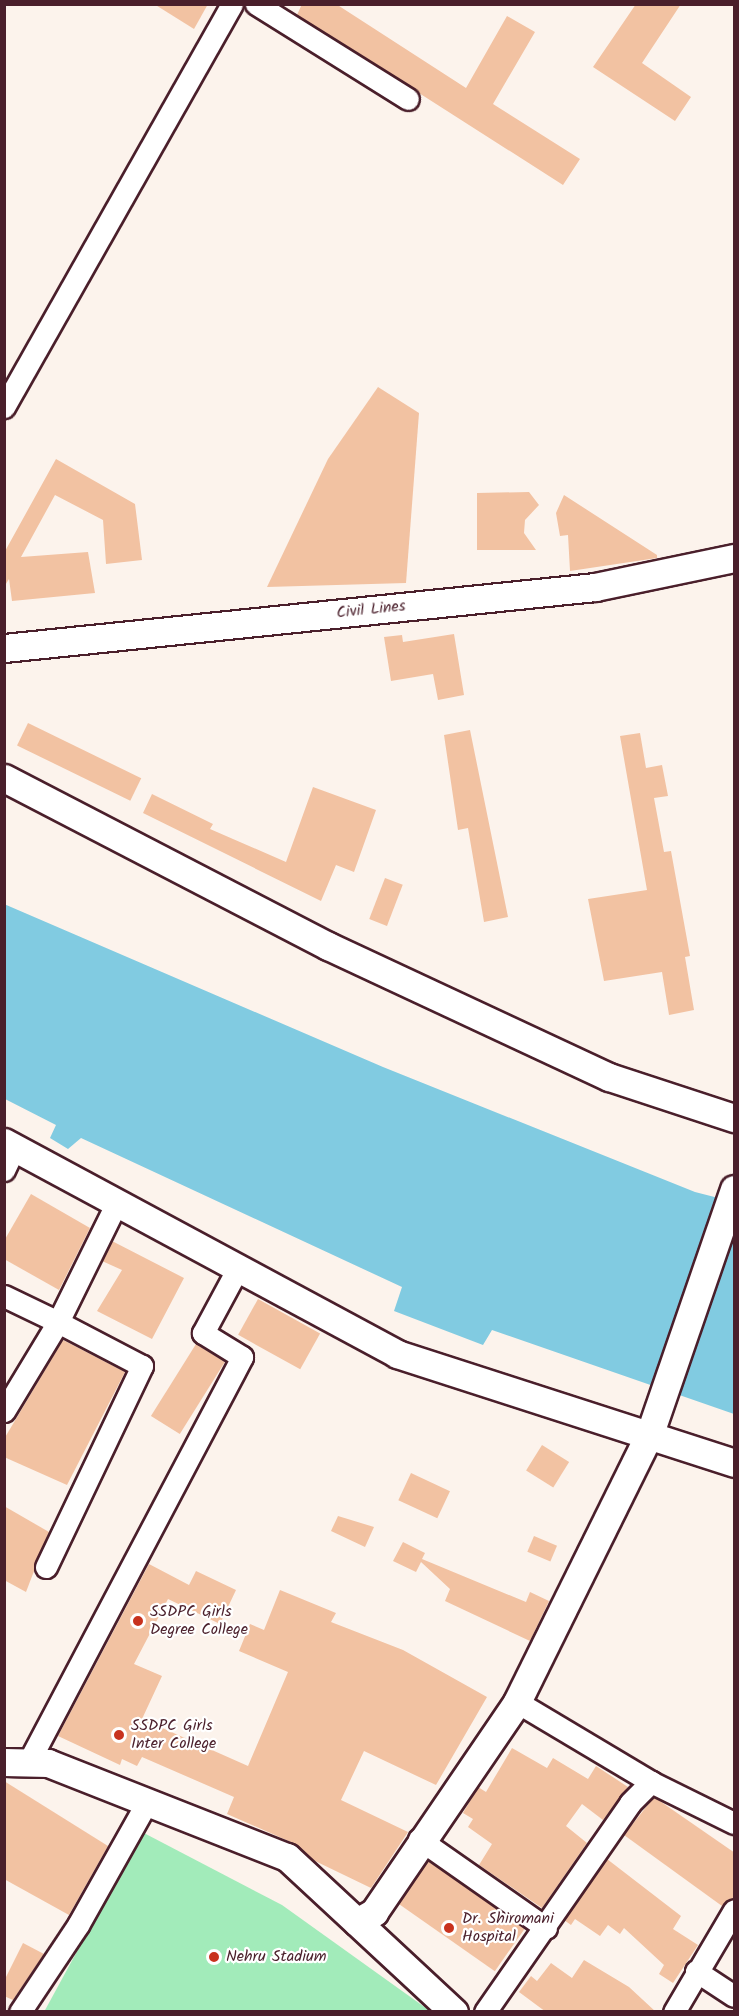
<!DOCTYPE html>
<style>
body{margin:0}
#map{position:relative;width:739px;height:2016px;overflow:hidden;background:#fcf3ec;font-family:Kalam,sans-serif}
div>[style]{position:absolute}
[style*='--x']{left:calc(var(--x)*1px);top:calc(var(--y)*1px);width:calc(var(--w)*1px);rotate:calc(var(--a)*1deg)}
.green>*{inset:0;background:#a2ebba}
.water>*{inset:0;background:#81cbe1}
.building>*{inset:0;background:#f2c2a2;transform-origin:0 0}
.roads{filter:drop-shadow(2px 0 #4a1f2b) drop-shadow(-2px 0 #4a1f2b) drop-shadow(0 2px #4a1f2b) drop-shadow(0 -2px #4a1f2b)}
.minor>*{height:21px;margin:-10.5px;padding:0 10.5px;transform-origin:10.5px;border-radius:10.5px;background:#fff}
.tertiary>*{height:27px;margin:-13.5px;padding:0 13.5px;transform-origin:13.5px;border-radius:13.5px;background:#fff}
.dots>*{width:16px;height:16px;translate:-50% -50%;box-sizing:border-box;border:3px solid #fff;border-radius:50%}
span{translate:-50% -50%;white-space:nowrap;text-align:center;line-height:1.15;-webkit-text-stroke:4.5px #fff;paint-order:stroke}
.street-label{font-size:16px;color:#4a1f2b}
.poi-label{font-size:16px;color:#4a1f2b}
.left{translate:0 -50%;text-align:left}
.frame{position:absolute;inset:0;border:6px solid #4a1f2b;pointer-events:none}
</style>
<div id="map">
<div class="green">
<div style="clip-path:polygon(142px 1832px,282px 1905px,430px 2011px,44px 2012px)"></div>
</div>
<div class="water">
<div style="clip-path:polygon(4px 904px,383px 1067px,695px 1192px,734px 1202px,734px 1414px,492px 1330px,483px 1345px,394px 1311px,402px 1287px,81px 1138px,68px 1149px,50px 1138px,56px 1125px,5px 1099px)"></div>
</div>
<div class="building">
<div style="clip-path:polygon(154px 4px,208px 4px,194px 29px)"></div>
<div style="clip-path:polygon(302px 4px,336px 4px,466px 88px,507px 16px,535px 32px,493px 104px,580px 159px,563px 185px,297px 15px)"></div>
<div style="clip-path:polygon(636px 4px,681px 4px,642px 63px,691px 97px,675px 121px,593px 67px)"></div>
<div style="clip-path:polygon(378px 387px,419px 413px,406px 583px,267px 587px,328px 459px)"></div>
<div style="clip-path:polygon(56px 459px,135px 504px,142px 560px,106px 564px,103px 520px,55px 495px,21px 557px,88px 552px,95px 593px,12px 601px,9px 579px,4px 587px,4px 553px)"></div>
<div style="clip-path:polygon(529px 492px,539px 505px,525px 520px,524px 533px,536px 550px,477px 550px,477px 493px)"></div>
<div style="clip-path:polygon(564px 495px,657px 555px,657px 558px,570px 571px,568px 535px,560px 536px,556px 513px)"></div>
<div style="clip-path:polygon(454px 634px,464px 695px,438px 700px,433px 674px,391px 681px,384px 637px,402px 635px,403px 642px)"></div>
<div style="left:28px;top:723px;width:126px;height:25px;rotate:26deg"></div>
<div style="clip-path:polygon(470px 730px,508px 917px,484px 922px,468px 828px,458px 830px,444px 735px)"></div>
<div style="clip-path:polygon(640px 733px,646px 768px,662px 765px,668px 796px,654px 798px,664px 852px,671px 851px,690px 956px,685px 957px,694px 1010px,669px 1015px,662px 972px,604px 981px,588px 899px,647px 890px,620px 736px)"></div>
<div style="clip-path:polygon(313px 787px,376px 810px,354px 872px,336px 865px,321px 901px,143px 813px,152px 794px,213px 824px,210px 829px,286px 862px)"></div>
<div style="left:385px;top:878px;width:19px;height:44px;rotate:21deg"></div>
<div style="clip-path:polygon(31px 1194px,90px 1228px,59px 1290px,4px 1259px,4px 1241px)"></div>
<div style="clip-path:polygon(112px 1241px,184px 1278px,152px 1339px,97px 1311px,122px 1270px,102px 1261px)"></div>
<div style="left:258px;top:1299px;width:71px;height:41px;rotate:29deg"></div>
<div style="clip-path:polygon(63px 1340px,125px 1372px,67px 1485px,4px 1457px,4px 1439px)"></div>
<div style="left:196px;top:1344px;width:34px;height:85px;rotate:32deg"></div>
<div style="left:542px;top:1445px;width:32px;height:30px;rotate:32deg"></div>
<div style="left:411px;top:1473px;width:43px;height:30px;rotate:25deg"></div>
<div style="clip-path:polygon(4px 1506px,49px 1532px,26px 1592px,4px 1580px)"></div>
<div style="clip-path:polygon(338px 1516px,374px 1527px,365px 1547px,331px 1531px)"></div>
<div style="left:534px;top:1536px;width:25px;height:17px;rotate:23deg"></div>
<div style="clip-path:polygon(403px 1542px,425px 1553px,422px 1559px,526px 1602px,530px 1592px,549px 1601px,530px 1641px,445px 1601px,450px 1589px,421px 1562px,416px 1572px,393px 1561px)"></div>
<div style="clip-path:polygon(149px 1564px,189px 1585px,196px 1571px,236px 1590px,220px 1624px,168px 1599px,134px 1664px,162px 1676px,142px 1719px,248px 1766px,288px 1672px,239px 1651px,250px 1624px,264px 1630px,280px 1590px,336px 1613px,331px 1622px,403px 1650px,487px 1697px,436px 1785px,364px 1751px,341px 1800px,408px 1832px,371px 1888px,313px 1860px,293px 1843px,227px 1814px,234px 1797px,142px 1757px,137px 1766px,122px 1759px,120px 1765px,58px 1736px)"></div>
<div style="clip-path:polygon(512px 1748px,547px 1768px,553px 1758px,588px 1779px,596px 1766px,628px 1787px,603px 1820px,582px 1804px,566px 1826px,587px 1843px,542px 1908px,479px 1865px,492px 1844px,468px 1827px,473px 1819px,463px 1813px,478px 1787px,486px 1792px)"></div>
<div style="clip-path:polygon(4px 1781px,108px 1846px,69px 1915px,4px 1879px)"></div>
<div style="clip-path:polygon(654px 1797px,735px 1853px,735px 1897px,722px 1906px,624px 1835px)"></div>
<div style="clip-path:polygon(607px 1859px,681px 1916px,673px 1929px,698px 1945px,673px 1983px,659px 1974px,664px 1965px,624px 1928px,620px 1934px,608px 1925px,600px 1936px,575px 1919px,571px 1925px,564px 1920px)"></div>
<div style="left:428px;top:1861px;width:118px;height:52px;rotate:35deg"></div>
<div style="clip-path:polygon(23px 1943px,44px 1954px,13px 2000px,4px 1996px,4px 1981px)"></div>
<div style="clip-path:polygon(584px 1960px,629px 1987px,656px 2012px,546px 2012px,519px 1992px,531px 1976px,537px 1981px,551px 1963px,572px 1978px)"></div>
</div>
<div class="roads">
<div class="minor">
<div style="--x:256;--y:4;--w:179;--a:32"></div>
<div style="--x:4;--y:407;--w:463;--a:-60.5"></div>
<div style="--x:4;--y:1170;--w:14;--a:-65"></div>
<div style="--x:4;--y:1296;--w:60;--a:25.7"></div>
<div style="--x:58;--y:1322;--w:104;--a:121.2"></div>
<div style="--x:46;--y:1567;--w:223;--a:-64.5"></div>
<div style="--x:142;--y:1366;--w:95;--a:-152.4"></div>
<div style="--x:58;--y:1322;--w:134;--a:-63.8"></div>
<div style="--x:517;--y:1702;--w:156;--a:30.8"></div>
<div style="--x:651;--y:1782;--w:93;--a:26.3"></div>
<div style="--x:28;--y:1763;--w:459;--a:-62.2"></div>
<div style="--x:242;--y:1357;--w:46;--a:-148.4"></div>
<div style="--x:203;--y:1333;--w:74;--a:-61.7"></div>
<div style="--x:419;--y:1839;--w:155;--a:35"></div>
<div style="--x:696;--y:1971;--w:45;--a:33.3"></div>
<div style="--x:20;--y:2012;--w:105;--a:-56.3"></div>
<div style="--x:78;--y:1925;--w:141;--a:-60.7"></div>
<div style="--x:485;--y:2012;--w:254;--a:-55.2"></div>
<div style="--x:630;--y:1803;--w:30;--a:-45"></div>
<div style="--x:674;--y:2012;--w:118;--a:-59.5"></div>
</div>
<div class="tertiary">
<div style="--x:4;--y:648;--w:594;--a:-5.89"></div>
<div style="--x:595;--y:587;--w:142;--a:-11.8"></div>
<div style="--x:4;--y:778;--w:365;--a:27.4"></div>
<div style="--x:328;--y:946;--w:310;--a:25"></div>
<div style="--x:609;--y:1077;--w:132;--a:18.2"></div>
<div style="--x:4;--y:1142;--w:447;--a:28.3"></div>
<div style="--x:397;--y:1354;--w:354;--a:17.9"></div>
<div style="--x:4;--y:1762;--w:44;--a:1.3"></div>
<div style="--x:48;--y:1763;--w:257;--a:21.5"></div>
<div style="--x:287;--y:1857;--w:228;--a:42.9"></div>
<div style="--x:357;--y:1922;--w:20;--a:-30"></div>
<div style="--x:374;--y:1912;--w:254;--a:-55.7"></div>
<div style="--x:517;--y:1702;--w:300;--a:-63.7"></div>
<div style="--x:650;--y:1433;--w:258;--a:-71"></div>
</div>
</div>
<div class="dots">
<div style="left:138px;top:1621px;background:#c8321e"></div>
<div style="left:119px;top:1735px;background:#c8321e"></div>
<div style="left:449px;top:1928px;background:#c8321e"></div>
<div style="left:214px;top:1957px;background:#c8321e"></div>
</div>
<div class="street-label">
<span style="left:371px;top:610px;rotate:-6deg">Civil Lines</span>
</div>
<div class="poi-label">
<span class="left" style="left:150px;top:1621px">SSDPC Girls<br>Degree College</span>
<span class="left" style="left:131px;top:1735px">SSDPC Girls<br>Inter College</span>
<span class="left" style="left:462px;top:1928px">Dr. Shiromani<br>Hospital</span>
<span class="left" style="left:226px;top:1957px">Nehru Stadium</span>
</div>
<div class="frame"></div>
</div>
